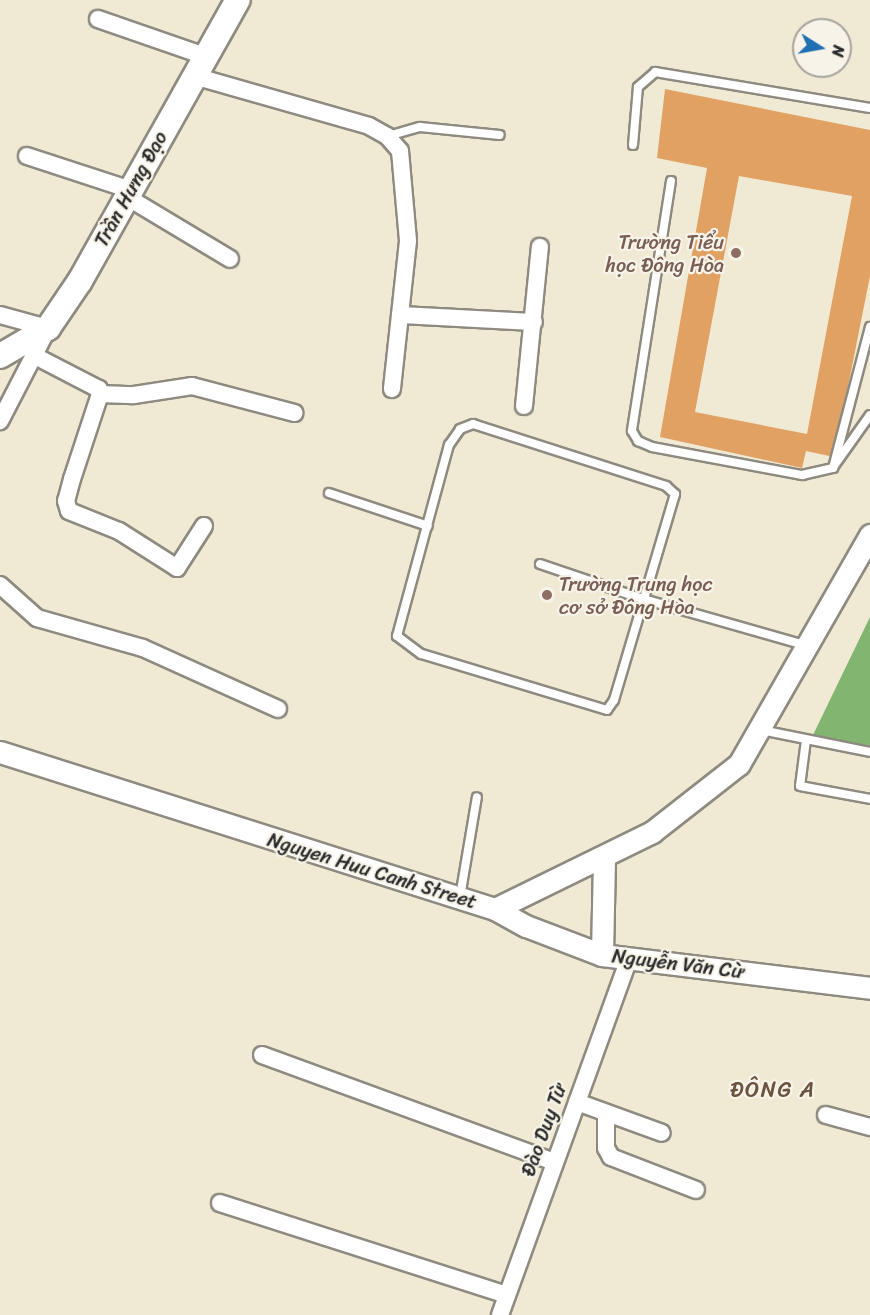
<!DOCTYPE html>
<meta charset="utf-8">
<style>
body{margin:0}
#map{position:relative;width:870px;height:1315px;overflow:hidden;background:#f0ead4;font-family:Sriracha,sans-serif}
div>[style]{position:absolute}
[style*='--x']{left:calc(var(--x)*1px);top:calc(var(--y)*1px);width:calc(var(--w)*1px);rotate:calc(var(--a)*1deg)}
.forest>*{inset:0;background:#81b570}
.building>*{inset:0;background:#e0a163}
.roads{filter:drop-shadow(2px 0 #8e8a80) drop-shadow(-2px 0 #8e8a80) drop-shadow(0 2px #8e8a80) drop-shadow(0 -2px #8e8a80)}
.service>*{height:8px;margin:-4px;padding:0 4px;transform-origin:4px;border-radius:4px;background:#fff}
.minor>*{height:16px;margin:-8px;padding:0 8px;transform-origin:8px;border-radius:8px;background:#fff}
.tertiary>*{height:21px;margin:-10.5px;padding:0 10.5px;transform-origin:10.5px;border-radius:10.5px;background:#fff}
.secondary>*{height:24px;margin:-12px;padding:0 12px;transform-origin:12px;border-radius:12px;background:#fff}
.dots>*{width:16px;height:16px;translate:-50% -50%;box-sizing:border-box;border:3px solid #f7f3e8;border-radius:50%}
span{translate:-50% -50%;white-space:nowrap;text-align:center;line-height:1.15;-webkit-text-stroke:4.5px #f7f3e8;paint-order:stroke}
.street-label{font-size:20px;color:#2b2b2b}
.education-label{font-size:20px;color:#785e54}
.right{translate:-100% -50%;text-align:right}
.left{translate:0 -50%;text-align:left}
.quarter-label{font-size:22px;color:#6a543f;letter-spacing:1.5px}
.north{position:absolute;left:792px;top:18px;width:60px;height:60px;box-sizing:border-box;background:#f7f3e8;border:2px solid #a5a39c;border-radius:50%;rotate:101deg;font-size:16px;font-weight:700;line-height:24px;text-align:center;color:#2b2b2b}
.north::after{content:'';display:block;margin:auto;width:21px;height:27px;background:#1f6fb2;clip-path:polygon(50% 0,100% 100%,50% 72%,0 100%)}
</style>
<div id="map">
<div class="forest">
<div style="clip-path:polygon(870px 617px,870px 746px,813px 735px)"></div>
</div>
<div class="building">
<div style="clip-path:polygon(evenodd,665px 89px,870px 130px,870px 276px,834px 457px,806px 451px,802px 468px,660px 437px,707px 168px,657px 158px,665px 89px,739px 176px,852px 196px,807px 434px,695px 412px,739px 176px)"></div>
</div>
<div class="roads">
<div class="service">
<div style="--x:388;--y:136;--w:33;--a:-16"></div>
<div style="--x:420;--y:127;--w:80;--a:5.7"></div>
<div style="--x:633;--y:145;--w:58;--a:-85.1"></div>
<div style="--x:638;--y:87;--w:23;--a:-41"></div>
<div style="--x:655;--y:72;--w:218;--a:9.5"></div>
<div style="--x:671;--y:181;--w:253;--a:98.9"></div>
<div style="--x:632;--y:431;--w:12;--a:59"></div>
<div style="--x:638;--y:441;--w:15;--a:23"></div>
<div style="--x:652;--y:447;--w:153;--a:10.6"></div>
<div style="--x:802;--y:475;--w:32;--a:-13"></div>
<div style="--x:833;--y:468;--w:146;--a:-75.3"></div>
<div style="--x:473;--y:424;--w:203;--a:17.8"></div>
<div style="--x:666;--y:486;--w:12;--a:42"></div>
<div style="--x:675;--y:494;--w:215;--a:106.5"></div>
<div style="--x:614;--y:700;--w:12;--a:125"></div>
<div style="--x:607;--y:710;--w:194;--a:-163.2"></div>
<div style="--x:421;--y:654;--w:30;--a:-143"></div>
<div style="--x:397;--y:636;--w:198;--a:-74.8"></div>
<div style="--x:449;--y:445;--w:19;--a:-55"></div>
<div style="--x:460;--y:429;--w:14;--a:-21"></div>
<div style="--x:834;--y:466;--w:62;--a:-54.8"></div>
<div style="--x:329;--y:493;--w:104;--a:18.4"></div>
<div style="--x:540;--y:564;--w:109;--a:18.8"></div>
<div style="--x:643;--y:599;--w:168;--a:15.9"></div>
<div style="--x:761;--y:730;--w:111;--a:11.4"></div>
<div style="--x:806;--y:740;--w:46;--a:97.4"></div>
<div style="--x:800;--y:786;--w:71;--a:10.5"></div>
<div style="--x:460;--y:897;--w:101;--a:-80.4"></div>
</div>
<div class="minor">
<div style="--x:98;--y:19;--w:113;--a:19.1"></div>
<div style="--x:194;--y:76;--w:182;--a:15.9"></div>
<div style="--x:369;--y:126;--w:21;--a:29"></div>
<div style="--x:387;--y:136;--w:20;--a:49"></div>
<div style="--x:400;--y:151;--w:90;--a:84.9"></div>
<div style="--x:408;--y:241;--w:149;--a:96.2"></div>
<div style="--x:27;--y:156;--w:109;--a:18.1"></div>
<div style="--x:127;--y:197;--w:120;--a:31"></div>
<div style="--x:0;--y:315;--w:50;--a:15.2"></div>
<div style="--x:48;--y:328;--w:105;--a:117.3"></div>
<div style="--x:400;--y:315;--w:134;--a:3"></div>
<div style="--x:35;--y:356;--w:72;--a:27.3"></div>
<div style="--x:99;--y:389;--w:5;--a:79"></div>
<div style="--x:100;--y:394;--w:34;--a:2"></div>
<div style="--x:134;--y:395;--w:59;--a:-8.8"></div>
<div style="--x:192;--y:386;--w:106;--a:14.8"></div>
<div style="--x:100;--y:394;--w:89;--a:108.2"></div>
<div style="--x:72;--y:479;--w:23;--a:105"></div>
<div style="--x:66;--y:501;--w:10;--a:73"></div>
<div style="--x:69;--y:511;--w:54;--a:21.8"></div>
<div style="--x:119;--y:531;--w:69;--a:32.5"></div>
<div style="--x:177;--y:568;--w:50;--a:-57.3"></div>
<div style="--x:524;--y:406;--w:160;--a:-84.3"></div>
<div style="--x:0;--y:585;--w:50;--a:41.7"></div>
<div style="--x:37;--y:618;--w:110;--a:15.8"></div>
<div style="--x:143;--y:648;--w:148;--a:24.3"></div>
<div style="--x:262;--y:1055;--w:312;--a:20.1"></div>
<div style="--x:577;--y:1102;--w:90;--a:20"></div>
<div style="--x:606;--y:1113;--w:35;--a:90"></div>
<div style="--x:606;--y:1148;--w:10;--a:61"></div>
<div style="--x:611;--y:1157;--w:91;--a:21.2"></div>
<div style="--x:826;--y:1115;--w:46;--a:15.3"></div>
<div style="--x:220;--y:1203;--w:301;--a:17.8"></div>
<div style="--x:500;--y:1315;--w:379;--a:-70.1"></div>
</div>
<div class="tertiary">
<div style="--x:0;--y:752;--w:519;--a:17.6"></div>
<div style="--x:495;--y:909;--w:175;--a:-26.1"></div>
<div style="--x:652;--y:832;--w:110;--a:-38"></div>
<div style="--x:739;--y:764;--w:264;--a:-60.2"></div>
<div style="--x:495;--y:909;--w:35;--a:29"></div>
<div style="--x:526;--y:926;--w:81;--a:20.9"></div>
<div style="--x:602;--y:955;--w:270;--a:7"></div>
<div style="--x:602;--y:955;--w:98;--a:-88.8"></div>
</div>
<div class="secondary">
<div style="--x:0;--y:356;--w:56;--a:-30.3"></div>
<div style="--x:48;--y:328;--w:57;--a:-55.8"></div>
<div style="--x:80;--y:281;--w:322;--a:-60.7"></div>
</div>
</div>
<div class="dots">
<div style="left:736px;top:253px;background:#8d6e63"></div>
<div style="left:547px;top:595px;background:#8d6e63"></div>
</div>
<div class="street-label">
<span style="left:131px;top:189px;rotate:-61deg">Trần Hưng Đạo</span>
<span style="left:372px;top:871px;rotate:17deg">Nguyen Huu Canh Street</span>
<span style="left:678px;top:964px;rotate:7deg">Nguyễn Văn Cừ</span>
<span style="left:544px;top:1130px;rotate:-70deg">Đào Duy Từ</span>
</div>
<div class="education-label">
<span class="right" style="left:724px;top:254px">Trường Tiểu<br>học Đông Hòa</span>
<span class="left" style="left:559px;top:596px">Trường Trung học<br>cơ sở Đông Hòa</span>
</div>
<div class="quarter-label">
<span style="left:773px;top:1090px">ĐÔNG A</span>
</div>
<div class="north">N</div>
</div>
